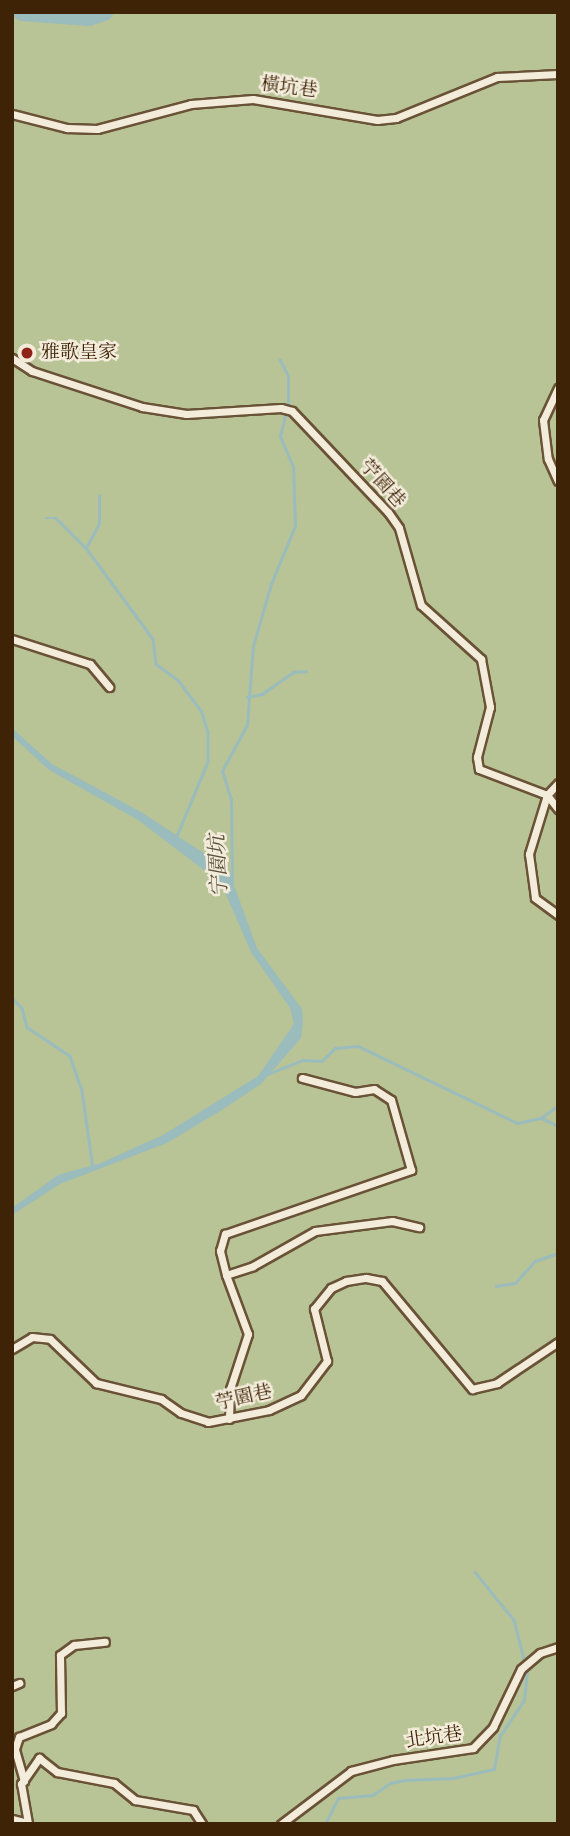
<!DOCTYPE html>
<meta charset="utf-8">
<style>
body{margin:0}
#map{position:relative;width:570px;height:1836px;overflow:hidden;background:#ede1c7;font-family:"IM FELL French Canon","Noto Serif TC",serif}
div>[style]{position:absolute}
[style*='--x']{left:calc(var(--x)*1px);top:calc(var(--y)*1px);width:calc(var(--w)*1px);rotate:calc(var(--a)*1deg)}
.green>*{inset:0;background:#b8c396;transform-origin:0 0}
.water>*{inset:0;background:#9bbcbc}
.stream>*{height:2.5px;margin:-1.25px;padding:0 1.25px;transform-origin:1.25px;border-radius:1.25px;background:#9bbcbc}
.river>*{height:18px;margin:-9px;padding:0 9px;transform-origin:9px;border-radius:9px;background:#9bbcbc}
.roads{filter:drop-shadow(2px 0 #6a5236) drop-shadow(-2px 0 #6a5236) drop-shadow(0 2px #6a5236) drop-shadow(0 -2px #6a5236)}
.minor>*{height:7px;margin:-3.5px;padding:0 3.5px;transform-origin:3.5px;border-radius:3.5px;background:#f3ecdb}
.dots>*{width:19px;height:19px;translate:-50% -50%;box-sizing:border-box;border:4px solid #f3ecdb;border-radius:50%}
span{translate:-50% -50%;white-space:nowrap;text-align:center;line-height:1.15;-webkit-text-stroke:5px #f3ecdb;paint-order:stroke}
.street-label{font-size:19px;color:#3f2306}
.poi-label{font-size:19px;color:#3f2306}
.left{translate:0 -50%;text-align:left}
.water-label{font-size:21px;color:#5b513d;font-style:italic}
.frame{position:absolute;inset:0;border:14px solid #3f2306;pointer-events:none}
</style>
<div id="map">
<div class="green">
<div style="left:12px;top:12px;width:546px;height:1812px"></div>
</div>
<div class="water">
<div style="clip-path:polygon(12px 728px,52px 764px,141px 812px,228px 869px,257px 948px,302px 1009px,303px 1022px,301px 1038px,261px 1084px,225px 1108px,167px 1143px,60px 1184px,12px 1215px,12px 1208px,58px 1175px,101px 1163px,163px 1135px,258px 1076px,294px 1024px,290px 1008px,251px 952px,221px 883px,138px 820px,49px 770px,12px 736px)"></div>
</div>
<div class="stream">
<div style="--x:46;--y:518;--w:10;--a:0"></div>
<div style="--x:56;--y:518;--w:42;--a:45"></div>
<div style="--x:86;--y:548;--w:113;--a:53.6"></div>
<div style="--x:153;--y:639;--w:25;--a:83"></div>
<div style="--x:156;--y:664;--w:27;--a:36"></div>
<div style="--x:178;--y:680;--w:38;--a:53"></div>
<div style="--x:201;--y:710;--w:23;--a:72"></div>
<div style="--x:208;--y:732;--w:30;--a:90"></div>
<div style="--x:208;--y:762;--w:80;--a:112.7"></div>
<div style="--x:86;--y:548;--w:27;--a:-62"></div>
<div style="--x:99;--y:524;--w:28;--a:-90"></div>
<div style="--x:247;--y:697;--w:15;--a:-11"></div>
<div style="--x:262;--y:694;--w:39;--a:-35"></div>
<div style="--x:294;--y:672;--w:12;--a:-5"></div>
<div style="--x:232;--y:884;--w:84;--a:-90.7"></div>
<div style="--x:231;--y:800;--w:30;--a:-107"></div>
<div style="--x:222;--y:771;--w:52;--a:-61.5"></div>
<div style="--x:247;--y:725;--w:79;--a:-85.7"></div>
<div style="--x:253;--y:646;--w:65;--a:-73.8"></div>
<div style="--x:271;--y:584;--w:63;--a:-67.5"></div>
<div style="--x:295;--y:526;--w:59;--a:-91.9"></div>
<div style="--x:293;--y:467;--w:34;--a:-113"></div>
<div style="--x:280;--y:436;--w:33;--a:-76"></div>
<div style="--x:288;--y:404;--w:28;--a:-90"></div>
<div style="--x:288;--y:376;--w:18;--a:-117"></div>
<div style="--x:12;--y:998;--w:14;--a:45"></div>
<div style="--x:22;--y:1008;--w:20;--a:75"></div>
<div style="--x:27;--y:1027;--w:52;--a:34"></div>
<div style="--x:70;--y:1056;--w:37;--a:71"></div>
<div style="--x:82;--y:1091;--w:78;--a:81.9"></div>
<div style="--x:268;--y:1074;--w:38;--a:-22"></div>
<div style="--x:303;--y:1060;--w:19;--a:3"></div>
<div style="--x:322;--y:1061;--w:18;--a:-45"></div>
<div style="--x:335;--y:1048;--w:23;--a:-5"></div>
<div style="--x:358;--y:1046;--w:177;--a:25.8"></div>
<div style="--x:517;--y:1123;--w:25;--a:-12"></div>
<div style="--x:541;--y:1118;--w:19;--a:25"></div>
<div style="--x:541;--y:1118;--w:21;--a:-37"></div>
<div style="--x:496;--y:1286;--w:19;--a:-9"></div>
<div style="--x:515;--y:1283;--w:30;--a:-48"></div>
<div style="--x:535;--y:1261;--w:24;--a:-19"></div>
<div style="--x:475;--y:1572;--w:62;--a:50.9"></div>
<div style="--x:514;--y:1620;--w:40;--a:75.6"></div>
<div style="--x:325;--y:1824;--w:29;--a:-63"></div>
<div style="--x:338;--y:1798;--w:35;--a:-5"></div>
<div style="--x:373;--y:1795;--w:21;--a:-35"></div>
<div style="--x:390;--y:1783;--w:15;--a:-11"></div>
<div style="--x:405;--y:1780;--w:48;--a:-2.4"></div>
<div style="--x:453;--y:1778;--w:42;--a:-12.4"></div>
<div style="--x:494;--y:1769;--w:34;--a:-80"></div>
<div style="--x:500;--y:1736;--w:43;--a:-56.3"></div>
<div style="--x:524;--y:1700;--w:27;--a:-84"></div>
</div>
<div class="river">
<div style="--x:22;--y:12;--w:67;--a:4.3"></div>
<div style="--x:89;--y:17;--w:16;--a:-18"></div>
</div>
<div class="roads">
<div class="minor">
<div style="--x:12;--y:114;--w:57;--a:14.3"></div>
<div style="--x:67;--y:128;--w:30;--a:2"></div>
<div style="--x:97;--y:129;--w:97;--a:-14.9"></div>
<div style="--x:191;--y:104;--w:62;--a:-4.6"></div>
<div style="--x:253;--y:99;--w:126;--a:9.6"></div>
<div style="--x:377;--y:120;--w:19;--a:-6"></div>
<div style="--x:396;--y:118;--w:109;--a:-22.1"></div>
<div style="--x:497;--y:77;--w:61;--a:-2.8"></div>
<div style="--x:12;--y:358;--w:24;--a:33"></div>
<div style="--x:32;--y:371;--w:116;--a:18.1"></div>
<div style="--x:142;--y:407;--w:45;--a:9"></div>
<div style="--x:186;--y:414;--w:95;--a:-3.6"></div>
<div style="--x:281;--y:408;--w:11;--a:15"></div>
<div style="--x:292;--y:411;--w:139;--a:46.5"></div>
<div style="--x:388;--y:512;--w:19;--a:55"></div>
<div style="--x:399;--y:528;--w:80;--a:74.1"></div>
<div style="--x:421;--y:605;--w:81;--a:42"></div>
<div style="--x:481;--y:659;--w:49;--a:79.4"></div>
<div style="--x:490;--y:707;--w:52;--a:104.6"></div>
<div style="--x:477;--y:757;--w:12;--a:81"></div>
<div style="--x:479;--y:769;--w:73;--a:20.9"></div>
<div style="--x:547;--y:795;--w:16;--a:-47"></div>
<div style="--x:558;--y:388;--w:35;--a:115"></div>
<div style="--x:543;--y:420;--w:39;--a:83"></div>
<div style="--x:548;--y:459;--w:24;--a:66"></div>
<div style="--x:12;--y:639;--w:82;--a:17.8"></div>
<div style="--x:90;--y:664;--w:30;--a:50"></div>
<div style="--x:547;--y:795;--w:62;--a:107"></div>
<div style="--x:529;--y:854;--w:44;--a:82.2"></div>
<div style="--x:535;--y:898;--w:29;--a:36"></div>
<div style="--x:547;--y:795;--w:18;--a:52"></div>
<div style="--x:226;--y:1275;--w:28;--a:-18"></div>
<div style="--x:253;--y:1266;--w:71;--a:-29.4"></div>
<div style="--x:315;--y:1231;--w:78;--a:-7.4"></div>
<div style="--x:392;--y:1221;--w:28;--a:13"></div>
<div style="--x:12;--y:1349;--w:23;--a:-31"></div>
<div style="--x:32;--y:1337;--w:18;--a:6"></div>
<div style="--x:50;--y:1339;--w:64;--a:43.7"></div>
<div style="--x:96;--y:1383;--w:67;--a:13.8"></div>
<div style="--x:161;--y:1399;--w:24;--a:35"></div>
<div style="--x:181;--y:1413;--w:28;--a:18"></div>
<div style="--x:208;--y:1422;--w:62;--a:-11.1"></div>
<div style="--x:269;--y:1410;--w:35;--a:-25"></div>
<div style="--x:301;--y:1395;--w:43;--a:-52.6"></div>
<div style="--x:327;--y:1361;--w:54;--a:-104"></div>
<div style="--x:314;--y:1309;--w:27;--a:-51"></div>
<div style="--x:331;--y:1288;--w:17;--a:-25"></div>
<div style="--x:346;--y:1281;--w:20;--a:-9"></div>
<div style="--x:366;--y:1278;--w:16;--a:11"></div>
<div style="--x:382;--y:1281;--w:141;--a:50.2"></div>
<div style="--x:472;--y:1389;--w:26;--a:-13"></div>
<div style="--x:497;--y:1383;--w:73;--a:-33.9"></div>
<div style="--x:229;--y:1419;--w:30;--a:-88"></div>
<div style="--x:230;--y:1389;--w:58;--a:-71.9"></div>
<div style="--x:248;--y:1334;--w:63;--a:-110.4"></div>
<div style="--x:226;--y:1275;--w:25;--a:-104"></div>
<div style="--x:220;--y:1251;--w:18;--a:-74"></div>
<div style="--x:225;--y:1234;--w:197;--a:-19"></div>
<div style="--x:411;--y:1170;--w:73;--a:-105.9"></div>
<div style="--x:391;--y:1100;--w:20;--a:-147"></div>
<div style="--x:374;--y:1089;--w:19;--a:171"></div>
<div style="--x:355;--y:1092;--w:55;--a:-165.2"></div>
<div style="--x:12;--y:1686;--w:8;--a:-23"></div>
<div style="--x:24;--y:1781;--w:33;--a:-106"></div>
<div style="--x:15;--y:1749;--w:13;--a:-72"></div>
<div style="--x:19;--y:1737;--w:35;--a:-22"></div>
<div style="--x:51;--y:1724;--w:15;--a:-48"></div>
<div style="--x:61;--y:1713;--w:58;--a:-91"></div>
<div style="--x:60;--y:1655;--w:17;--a:-36"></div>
<div style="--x:74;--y:1645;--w:31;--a:-6"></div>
<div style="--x:12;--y:1819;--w:16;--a:14"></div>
<div style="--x:28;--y:1823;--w:40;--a:-100"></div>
<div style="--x:21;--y:1784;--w:32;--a:-55"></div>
<div style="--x:39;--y:1758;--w:23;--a:38"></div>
<div style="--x:57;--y:1772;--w:58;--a:10.9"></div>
<div style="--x:114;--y:1783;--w:27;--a:39"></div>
<div style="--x:135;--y:1800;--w:59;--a:9.8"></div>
<div style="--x:193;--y:1810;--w:17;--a:57"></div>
<div style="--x:281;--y:1824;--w:88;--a:-37.1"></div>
<div style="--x:351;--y:1771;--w:43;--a:-14.7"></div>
<div style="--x:393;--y:1760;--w:81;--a:-8.5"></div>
<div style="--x:473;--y:1748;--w:29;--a:-46"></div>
<div style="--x:493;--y:1727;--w:64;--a:-64.2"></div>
<div style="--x:521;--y:1669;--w:25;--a:-40"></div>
<div style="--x:540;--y:1653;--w:19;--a:-18"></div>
</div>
</div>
<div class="dots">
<div style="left:27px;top:353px;background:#8f2418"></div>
</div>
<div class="street-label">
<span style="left:289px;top:88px;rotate:7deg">橫坑巷</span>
<span style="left:382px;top:484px;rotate:48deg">苧園巷</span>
<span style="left:244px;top:1398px;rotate:-13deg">苧園巷</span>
<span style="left:434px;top:1738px;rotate:-8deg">北坑巷</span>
</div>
<div class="poi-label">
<span class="left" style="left:41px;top:353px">雅歌皇家</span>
</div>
<div class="water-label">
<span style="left:218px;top:866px;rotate:-93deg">宁園坑</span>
</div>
<div class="frame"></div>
</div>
